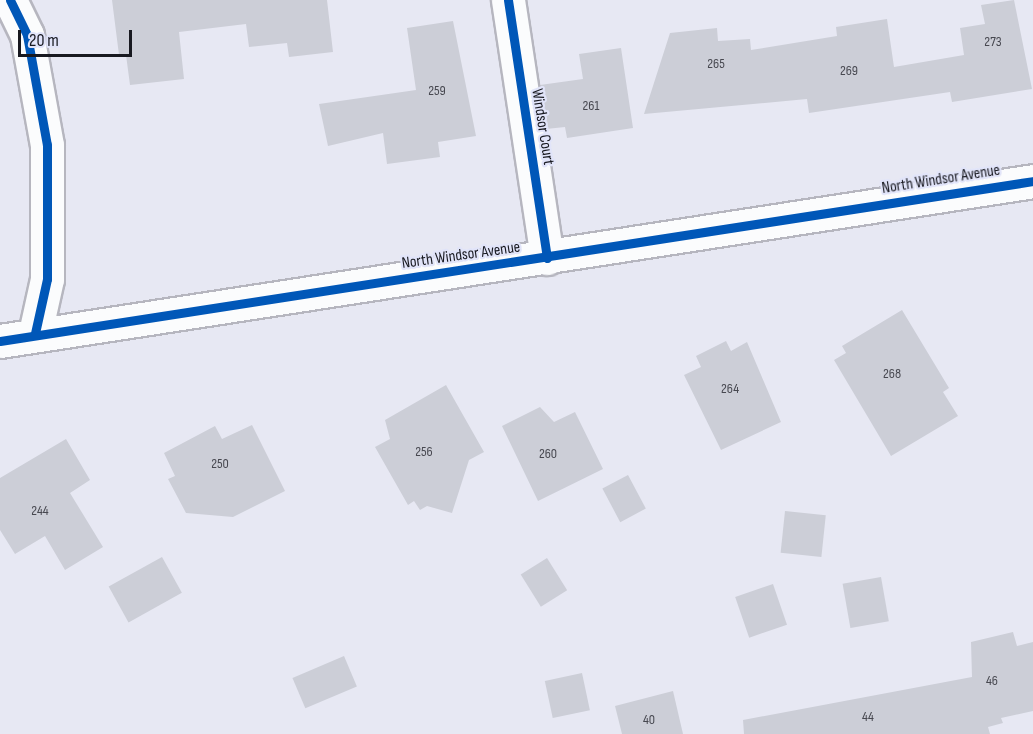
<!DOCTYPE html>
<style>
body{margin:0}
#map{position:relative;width:1033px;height:734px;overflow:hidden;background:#e7e8f3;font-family:"Sofia Sans Condensed",sans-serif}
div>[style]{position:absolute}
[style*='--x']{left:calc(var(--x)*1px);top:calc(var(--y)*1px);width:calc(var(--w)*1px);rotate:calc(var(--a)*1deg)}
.building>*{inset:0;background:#ccced7;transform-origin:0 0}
.roads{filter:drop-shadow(2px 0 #b6b6bf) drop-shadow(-2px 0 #b6b6bf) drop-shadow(0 2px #b6b6bf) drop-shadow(0 -2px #b6b6bf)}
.street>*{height:33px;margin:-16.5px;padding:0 16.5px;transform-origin:16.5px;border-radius:16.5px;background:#fbfcfd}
.cycleway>*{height:9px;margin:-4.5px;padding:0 4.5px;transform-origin:4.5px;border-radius:4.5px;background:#0057b8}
span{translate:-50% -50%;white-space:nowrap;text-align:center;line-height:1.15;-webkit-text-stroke:4.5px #e1e4f9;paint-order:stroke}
.number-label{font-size:14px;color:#474850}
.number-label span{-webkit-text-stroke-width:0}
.street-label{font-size:16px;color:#181920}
.scale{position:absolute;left:18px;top:30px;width:114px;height:27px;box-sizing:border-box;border:3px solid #181920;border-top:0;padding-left:8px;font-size:18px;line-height:21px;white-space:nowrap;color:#181920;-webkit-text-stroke:4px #e1e4f9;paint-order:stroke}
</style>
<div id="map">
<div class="building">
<div style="clip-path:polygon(112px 0,327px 0,333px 52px,289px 57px,287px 43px,249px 47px,246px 24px,179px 32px,184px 79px,130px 85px,126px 55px,119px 55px)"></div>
<div style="clip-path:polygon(1014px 0,1032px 89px,952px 102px,950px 92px,809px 113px,807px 99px,644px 114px,670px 33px,717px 28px,718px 41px,750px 39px,751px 50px,837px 36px,836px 27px,887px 19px,894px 67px,964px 55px,960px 28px,985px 24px,981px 5px)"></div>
<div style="clip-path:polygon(453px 21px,476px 136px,438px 142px,440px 157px,387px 164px,383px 133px,328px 146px,319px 104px,416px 90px,407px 28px)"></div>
<div style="clip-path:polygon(621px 48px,633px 128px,567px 138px,565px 127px,546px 129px,540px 85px,583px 79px,579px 54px)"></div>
<div style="clip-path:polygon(902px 310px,949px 388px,943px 392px,958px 416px,891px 456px,834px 360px,846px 353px,842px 346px)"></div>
<div style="clip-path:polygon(726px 341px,731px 351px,747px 342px,781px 422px,721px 450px,684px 375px,701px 367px,696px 356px)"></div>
<div style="clip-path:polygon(446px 385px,484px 452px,469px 460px,452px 513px,427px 506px,420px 510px,414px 501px,408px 505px,375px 447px,390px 439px,385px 420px)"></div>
<div style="clip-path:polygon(540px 407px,554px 422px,575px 412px,603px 469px,538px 501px,502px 426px)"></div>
<div style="clip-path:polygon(252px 425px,285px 491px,233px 517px,186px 513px,168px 479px,175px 476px,164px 453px,215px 426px,222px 439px)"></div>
<div style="clip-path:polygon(66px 439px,90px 480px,70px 493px,103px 547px,65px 570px,45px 536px,15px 554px,0 530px,0 478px)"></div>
<div style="left:628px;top:475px;width:38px;height:29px;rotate:62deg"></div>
<div style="left:785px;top:511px;width:41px;height:42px;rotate:6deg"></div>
<div style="left:162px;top:557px;width:41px;height:61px;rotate:61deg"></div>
<div style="left:547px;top:558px;width:38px;height:31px;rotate:58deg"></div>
<div style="left:881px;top:577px;width:45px;height:39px;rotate:80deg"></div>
<div style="left:773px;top:584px;width:43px;height:40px;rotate:71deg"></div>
<div style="clip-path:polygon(1013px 632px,1017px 646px,1033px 642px,1033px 711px,1001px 718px,1003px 723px,988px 727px,990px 734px,744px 734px,743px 720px,972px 677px,971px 642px)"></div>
<div style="left:344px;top:656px;width:33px;height:56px;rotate:67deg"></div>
<div style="left:582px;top:673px;width:38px;height:38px;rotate:78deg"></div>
<div style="clip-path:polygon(673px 691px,683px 734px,622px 734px,615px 706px)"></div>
</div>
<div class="roads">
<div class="street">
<div style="--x:10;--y:0;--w:39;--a:64"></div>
<div style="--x:27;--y:35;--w:112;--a:79.7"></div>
<div style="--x:47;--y:145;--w:134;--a:90"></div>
<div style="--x:47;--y:279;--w:55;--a:102.5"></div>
<div style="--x:508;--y:0;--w:261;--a:81.4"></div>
<div style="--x:0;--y:341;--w:1045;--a:-8.8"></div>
</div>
</div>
<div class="cycleway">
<div style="--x:10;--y:0;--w:39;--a:64"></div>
<div style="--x:27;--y:35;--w:112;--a:79.7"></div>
<div style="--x:47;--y:145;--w:134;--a:90"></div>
<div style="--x:47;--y:279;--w:55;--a:102.5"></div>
<div style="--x:508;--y:0;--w:261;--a:81.4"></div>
<div style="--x:0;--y:341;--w:1045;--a:-8.8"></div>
</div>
<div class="number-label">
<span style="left:993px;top:42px">273</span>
<span style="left:716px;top:64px">265</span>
<span style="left:849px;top:71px">269</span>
<span style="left:437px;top:91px">259</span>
<span style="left:591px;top:106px">261</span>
<span style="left:892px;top:374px">268</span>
<span style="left:730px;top:389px">264</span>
<span style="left:424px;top:452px">256</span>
<span style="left:548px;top:454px">260</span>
<span style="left:220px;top:464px">250</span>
<span style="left:40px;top:511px">244</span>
<span style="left:992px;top:681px">46</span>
<span style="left:868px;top:717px">44</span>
<span style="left:649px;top:720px">40</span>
</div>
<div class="street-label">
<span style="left:542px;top:127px;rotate:81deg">Windsor Court</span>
<span style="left:941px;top:180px;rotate:-9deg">North Windsor Avenue</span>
<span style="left:461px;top:256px;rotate:-8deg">North Windsor Avenue</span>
</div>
<div class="scale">20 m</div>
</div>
